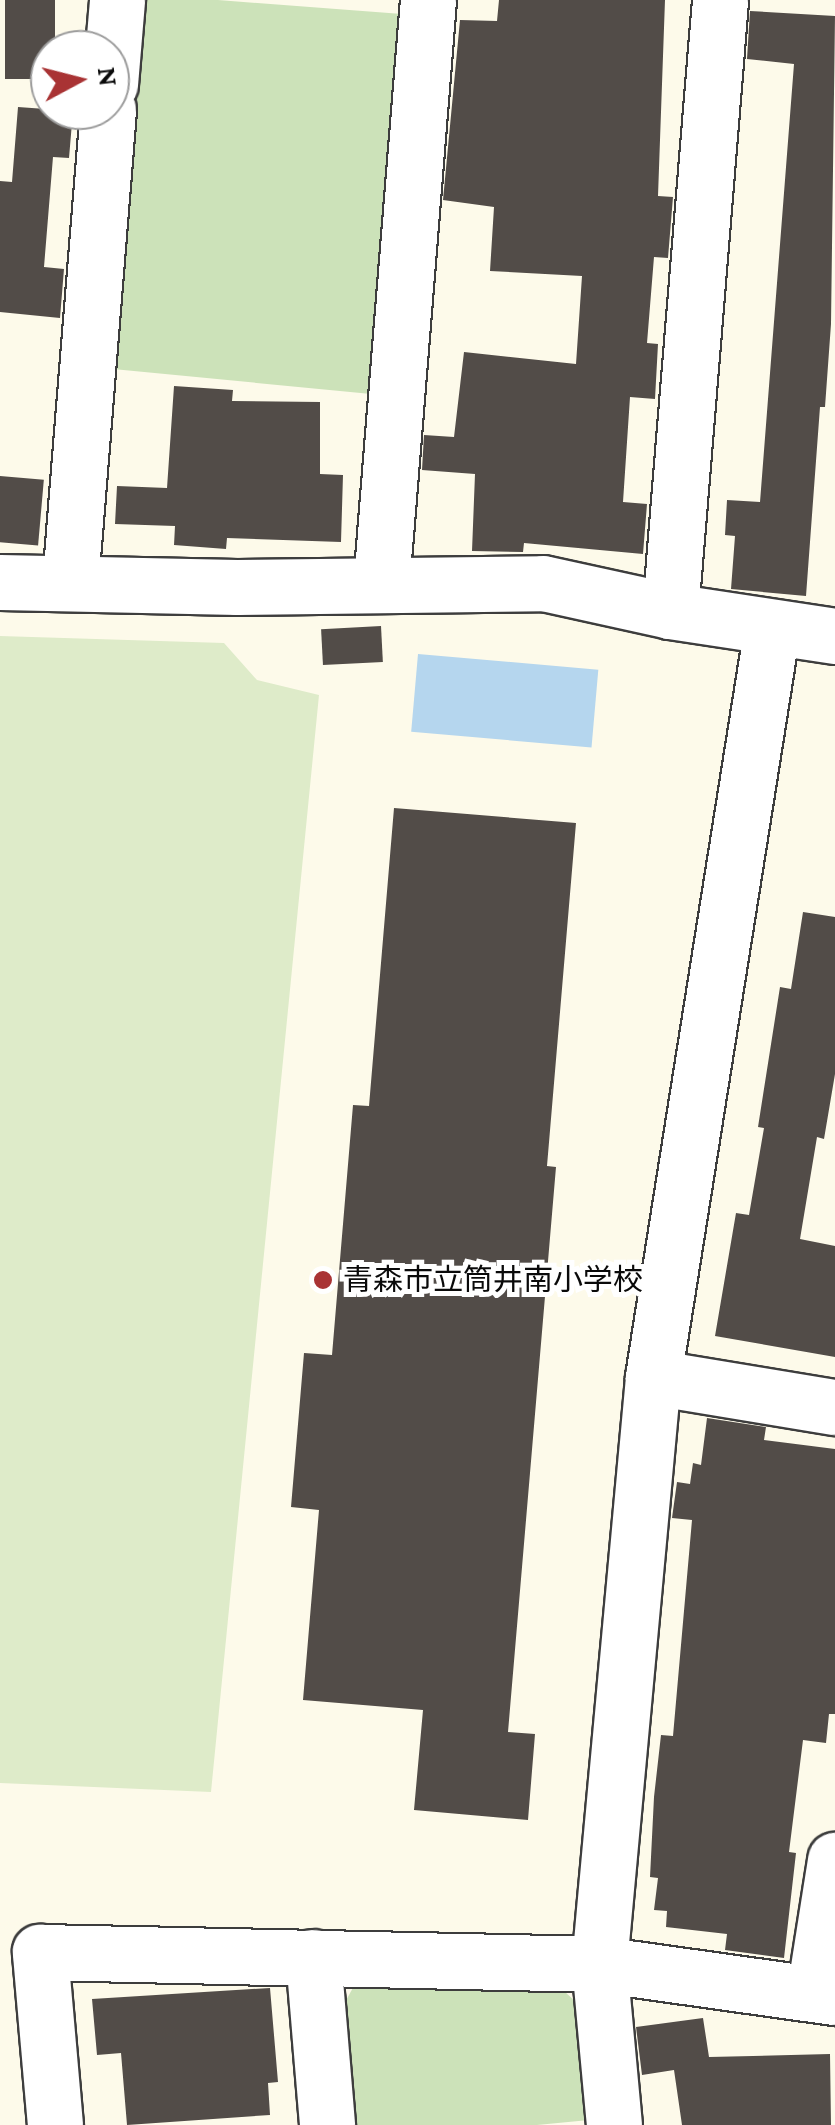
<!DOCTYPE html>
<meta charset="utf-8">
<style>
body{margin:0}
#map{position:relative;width:835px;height:2125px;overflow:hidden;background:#fdfaea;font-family:"Crimson Pro","Noto Sans JP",serif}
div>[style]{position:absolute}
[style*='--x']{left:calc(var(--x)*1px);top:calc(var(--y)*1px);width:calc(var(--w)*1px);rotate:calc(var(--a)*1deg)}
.green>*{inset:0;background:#cce2b9}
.pitch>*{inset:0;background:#deebc9}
.water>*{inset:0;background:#b5d6ee;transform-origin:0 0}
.building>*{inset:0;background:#524c48;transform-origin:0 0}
.roads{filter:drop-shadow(2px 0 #3d3d3d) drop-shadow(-2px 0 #3d3d3d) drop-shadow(0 2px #3d3d3d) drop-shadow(0 -2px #3d3d3d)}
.minor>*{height:55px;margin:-27.5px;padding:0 27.5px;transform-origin:27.5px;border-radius:27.5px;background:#fff}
.dots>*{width:28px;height:28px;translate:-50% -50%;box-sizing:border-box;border:5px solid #fff;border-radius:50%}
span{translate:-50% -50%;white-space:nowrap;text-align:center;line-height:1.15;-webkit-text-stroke:10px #fff;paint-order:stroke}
.poi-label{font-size:30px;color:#0a0a0a}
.left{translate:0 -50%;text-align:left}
.north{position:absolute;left:30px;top:30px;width:100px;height:100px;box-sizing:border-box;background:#fff;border:2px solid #9d9d9d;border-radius:50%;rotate:83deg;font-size:28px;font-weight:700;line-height:40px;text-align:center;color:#0a0a0a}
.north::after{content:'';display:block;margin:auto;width:35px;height:45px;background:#a93334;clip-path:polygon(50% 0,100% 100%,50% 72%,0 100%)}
</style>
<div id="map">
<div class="green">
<div style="clip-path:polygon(139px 0,218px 0,402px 14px,371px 394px,113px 369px)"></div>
<div style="clip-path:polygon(551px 1979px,577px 2003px,589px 2120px,537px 2125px,355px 2125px,343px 2006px,355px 1984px)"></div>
</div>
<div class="pitch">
<div style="clip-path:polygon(0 636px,224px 643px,257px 680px,319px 695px,211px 1792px,0 1783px)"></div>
</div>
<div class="water">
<div style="left:418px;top:654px;width:181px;height:78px;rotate:5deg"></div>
</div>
<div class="building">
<div style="left:5px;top:0;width:50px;height:79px"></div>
<div style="clip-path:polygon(499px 0,665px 0,658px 196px,673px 197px,668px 258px,654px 257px,647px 343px,658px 344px,655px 399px,630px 397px,623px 502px,647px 504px,643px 554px,524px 543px,523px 552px,472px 551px,475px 474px,422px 470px,424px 435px,454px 437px,464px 352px,576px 364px,582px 276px,490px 271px,494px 207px,443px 200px,460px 20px,497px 21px)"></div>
<div style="clip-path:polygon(750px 11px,835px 16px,831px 324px,825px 407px,820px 407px,806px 596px,731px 589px,735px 536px,725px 535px,727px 500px,760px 502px,794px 64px,747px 59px)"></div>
<div style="clip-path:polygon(18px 107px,73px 111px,69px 158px,53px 157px,44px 267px,64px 269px,60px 318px,0 312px,0 181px,12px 182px)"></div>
<div style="clip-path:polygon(174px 386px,233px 390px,232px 401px,320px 402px,320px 474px,343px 475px,341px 542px,227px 538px,226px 549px,174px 545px,175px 526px,115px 524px,117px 486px,167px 488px)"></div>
<div style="left:0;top:476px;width:44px;height:66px;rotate:5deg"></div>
<div style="left:381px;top:626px;width:36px;height:60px;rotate:87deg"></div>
<div style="clip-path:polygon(394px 808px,576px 823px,547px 1166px,556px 1167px,508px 1732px,535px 1734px,528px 1820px,414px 1810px,423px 1710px,303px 1700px,319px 1510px,291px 1507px,304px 1353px,332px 1355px,353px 1105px,369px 1106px)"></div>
<div style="clip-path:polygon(803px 912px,835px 917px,835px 1074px,824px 1139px,817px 1137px,800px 1239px,835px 1246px,835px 1357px,715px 1336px,736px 1213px,749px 1215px,764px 1128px,758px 1127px,780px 987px,791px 989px)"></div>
<div style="clip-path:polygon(707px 1418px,766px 1427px,764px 1440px,835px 1449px,835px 1714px,829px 1714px,826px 1743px,803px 1740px,789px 1852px,796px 1853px,784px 1958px,725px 1950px,727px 1934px,666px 1927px,667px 1911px,654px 1910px,658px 1878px,650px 1877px,654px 1797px,661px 1735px,673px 1736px,692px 1520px,672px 1518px,677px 1482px,690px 1484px,693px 1463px,701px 1465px)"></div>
<div style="clip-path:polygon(270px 1988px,278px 2082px,268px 2083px,270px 2115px,127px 2125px,121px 2053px,97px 2055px,92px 1999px)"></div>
<div style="clip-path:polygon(703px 2018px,709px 2057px,830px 2054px,831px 2125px,682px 2125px,674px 2070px,642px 2075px,636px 2027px)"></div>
</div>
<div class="roads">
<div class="minor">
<div style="--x:110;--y:84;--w:84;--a:-85.2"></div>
<div style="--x:0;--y:582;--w:237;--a:1.2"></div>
<div style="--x:237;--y:587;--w:306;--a:-0.7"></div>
<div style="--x:543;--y:583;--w:130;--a:12.4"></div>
<div style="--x:670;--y:611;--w:167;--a:8.6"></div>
<div style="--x:70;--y:582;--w:474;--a:-85.4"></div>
<div style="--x:381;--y:584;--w:586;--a:-85.4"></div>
<div style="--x:670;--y:611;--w:613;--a:-85.32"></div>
<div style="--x:653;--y:1377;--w:184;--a:9.4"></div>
<div style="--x:313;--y:1957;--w:169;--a:85.2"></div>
<div style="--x:814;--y:1993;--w:135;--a:-81"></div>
<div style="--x:55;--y:2125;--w:174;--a:-95"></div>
<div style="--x:40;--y:1952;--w:559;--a:1.23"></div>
<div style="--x:599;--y:1964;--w:238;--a:8"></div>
<div style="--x:614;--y:2125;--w:162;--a:-95.3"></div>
<div style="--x:599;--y:1964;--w:589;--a:-84.74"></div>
<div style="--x:653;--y:1377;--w:758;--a:-80.97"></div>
</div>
</div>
<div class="dots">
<div style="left:323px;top:1280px;background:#a93334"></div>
</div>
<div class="poi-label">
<span class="left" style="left:343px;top:1280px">青森市立筒井南小学校</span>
</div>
<div class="north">N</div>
</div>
